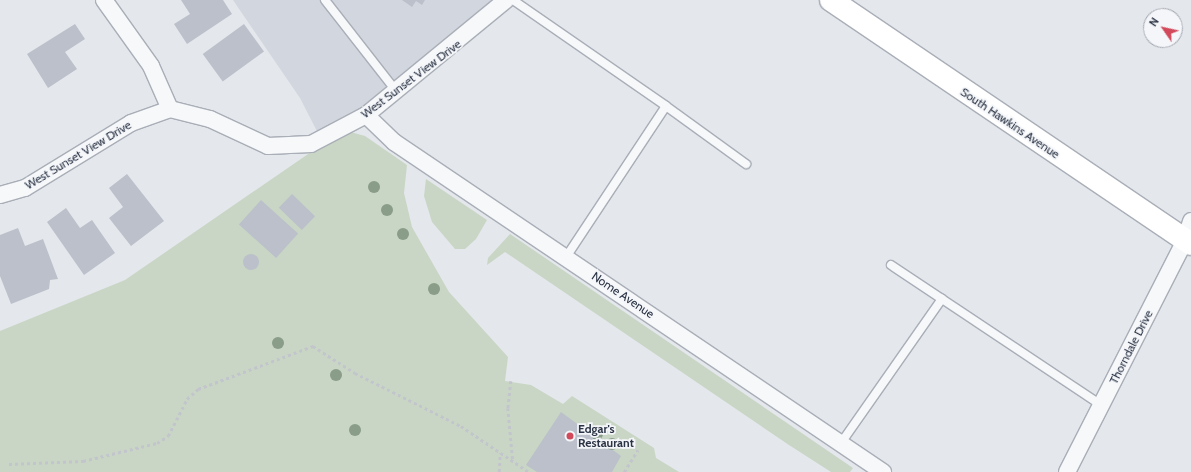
<!DOCTYPE html>
<style>
body{margin:0}
#map{position:relative;width:1191px;height:472px;overflow:hidden;background:#e4e7ec;font-family:Cabin,sans-serif}
div>[style]{position:absolute}
[style*='--x']{left:calc(var(--x)*1px);top:calc(var(--y)*1px);width:calc(var(--w)*1px);rotate:calc(var(--a)*1deg)}
.built>*{inset:0;background:#d2d6de}
.green>*{inset:0;background:#c9d6c5}
.building>*{inset:0;background:#bbc0ca;transform-origin:0 0}
.round{border-radius:50%}
.path>*{height:2.5px;margin-top:-1.25px;transform-origin:0;background:repeating-linear-gradient(90deg,#c2c5cb 0 3px,transparent 0 6px)}
.roads{filter:drop-shadow(1px 0 #a9aeb7) drop-shadow(-1px 0 #a9aeb7) drop-shadow(0 1px #a9aeb7) drop-shadow(0 -1px #a9aeb7)}
.lane>*{height:8px;margin:-4px;padding:0 4px;transform-origin:4px;border-radius:4px;background:#f7f8fa}
.street>*{height:16px;margin:-8px;padding:0 8px;transform-origin:8px;border-radius:8px;background:#f7f8fa}
.secondary>*{height:22px;margin:-11px;padding:0 11px;transform-origin:11px;border-radius:11px;background:#fff}
.trees>*{width:12px;height:12px;margin:-6px;border-radius:50%;background:#899d89}
.dots>*{width:11px;height:11px;translate:-50% -50%;box-sizing:border-box;border:2px solid #f4f6f9;border-radius:50%}
span{translate:-50% -50%;white-space:nowrap;text-align:center;line-height:1.15;-webkit-text-stroke:3.5px #f4f6f9;paint-order:stroke}
.street-label{font-size:12px;color:#2b3445}
.poi-label{font-size:12px;color:#2b3445;font-weight:700}
.left{translate:0 -50%;text-align:left}
.north{position:absolute;left:1143px;top:8px;width:40px;height:40px;box-sizing:border-box;background:#f4f6f9;border:1px solid #a4a8b1;border-radius:50%;rotate:304deg;font-size:11px;font-weight:700;line-height:16px;text-align:center;color:#2b3445}
.north::after{content:'';display:block;margin:auto;width:14px;height:18px;background:#d1495b;clip-path:polygon(50% 0,100% 100%,50% 72%,0 100%)}
</style>
<div id="map">
<div class="built">
<div style="clip-path:polygon(233px 0,506px 0,458px 43px,321px 139px,300px 98px)"></div>
</div>
<div class="green">
<div style="clip-path:polygon(343px 130px,365px 136px,407px 165px,404px 193px,412px 227px,449px 292px,508px 357px,505px 381px,531px 385px,563px 404px,572px 396px,654px 448px,656px 458px,679px 472px,0 472px,0 331px,125px 280px)"></div>
<div style="clip-path:polygon(426px 179px,487px 220px,476px 239px,465px 249px,455px 249px,432px 222px,424px 196px)"></div>
<div style="clip-path:polygon(510px 234px,853px 468px,850px 472px,831px 472px,789px 445px,505px 252px,487px 265px,488px 258px)"></div>
</div>
<div class="building">
<div style="clip-path:polygon(181px 0,223px 0,232px 14px,187px 44px,174px 24px,190px 14px)"></div>
<div style="clip-path:polygon(402px 0,425px 0,422px 5px,416px 1px,412px 7px)"></div>
<div style="clip-path:polygon(75px 24px,85px 39px,65px 52px,77px 69px,48px 88px,27px 54px)"></div>
<div style="left:244px;top:24px;width:34px;height:51px;rotate:54deg"></div>
<div style="clip-path:polygon(127px 174px,164px 221px,131px 246px,109px 218px,123px 207px,109px 188px)"></div>
<div style="left:292px;top:194px;width:32px;height:19px;rotate:44deg"></div>
<div style="left:261px;top:200px;width:50px;height:33px;rotate:42deg"></div>
<div style="clip-path:polygon(66px 208px,80px 228px,92px 220px,115px 253px,84px 275px,47px 222px)"></div>
<div style="clip-path:polygon(18px 228px,25px 246px,43px 239px,58px 279px,50px 280px,49px 289px,11px 304px,0 276px,0 235px)"></div>
<div class="round" style="left:243px;top:254px;width:16px;height:16px"></div>
<div style="clip-path:polygon(561px 412px,621px 456px,612px 472px,537px 472px,526px 465px)"></div>
</div>
<div class="path">
<div style="--x:511;--y:381;--w:27;--a:96"></div>
<div style="--x:508;--y:408;--w:54;--a:84.7"></div>
<div style="--x:9;--y:464;--w:74;--a:-2.3"></div>
<div style="--x:83;--y:461;--w:76;--a:-13.7"></div>
<div style="--x:157;--y:443;--w:13;--a:-32"></div>
<div style="--x:168;--y:436;--w:42;--a:-62.8"></div>
<div style="--x:187;--y:399;--w:15;--a:-42"></div>
<div style="--x:198;--y:389;--w:123;--a:-20.5"></div>
<div style="--x:313;--y:346;--w:50;--a:32.7"></div>
<div style="--x:355;--y:373;--w:119;--a:26.6"></div>
<div style="--x:461;--y:426;--w:82;--a:34.1"></div>
<div style="--x:499;--y:472;--w:19;--a:-87"></div>
<div style="--x:624;--y:472;--w:26;--a:-58"></div>
</div>
<div class="roads">
<div class="lane">
<div style="--x:325;--y:0;--w:115;--a:52"></div>
<div style="--x:513;--y:0;--w:186;--a:34.7"></div>
<div style="--x:666;--y:106;--w:181;--a:123.5"></div>
<div style="--x:666;--y:106;--w:99;--a:35.9"></div>
<div style="--x:891;--y:265;--w:61;--a:33.7"></div>
<div style="--x:841;--y:443;--w:176;--a:-55"></div>
<div style="--x:942;--y:299;--w:191;--a:33.7"></div>
</div>
<div class="street">
<div style="--x:104;--y:0;--w:81;--a:54.5"></div>
<div style="--x:151;--y:66;--w:47;--a:66.2"></div>
<div style="--x:366;--y:115;--w:39;--a:44"></div>
<div style="--x:394;--y:142;--w:590;--a:34.01"></div>
<div style="--x:0;--y:195;--w:26;--a:-16"></div>
<div style="--x:25;--y:188;--w:124;--a:-31.5"></div>
<div style="--x:131;--y:123;--w:41;--a:-19.7"></div>
<div style="--x:170;--y:109;--w:41;--a:14"></div>
<div style="--x:210;--y:119;--w:64;--a:25"></div>
<div style="--x:268;--y:146;--w:43;--a:-2.7"></div>
<div style="--x:311;--y:144;--w:62;--a:-27.8"></div>
<div style="--x:366;--y:115;--w:181;--a:-39.4"></div>
<div style="--x:1067;--y:472;--w:260;--a:-63"></div>
<div style="--x:1185;--y:240;--w:20;--a:-72"></div>
</div>
<div class="secondary">
<div style="--x:831;--y:0;--w:435;--a:34.1"></div>
</div>
</div>
<div class="trees">
<div style="left:374px;top:187px"></div>
<div style="left:387px;top:210px"></div>
<div style="left:403px;top:234px"></div>
<div style="left:434px;top:289px"></div>
<div style="left:278px;top:343px"></div>
<div style="left:336px;top:375px"></div>
<div style="left:355px;top:430px"></div>
<div style="left:597px;top:434px"></div>
<div style="left:612px;top:444px"></div>
</div>
<div class="dots">
<div style="left:570px;top:436px;background:#d1495b"></div>
</div>
<div class="street-label">
<span style="left:411px;top:79px;rotate:-37deg">West Sunset View Drive</span>
<span style="left:1010px;top:123px;rotate:34deg">South Hawkins Avenue</span>
<span style="left:78px;top:155px;rotate:-31deg">West Sunset View Drive</span>
<span style="left:623px;top:295px;rotate:34deg">Nome Avenue</span>
<span style="left:1131px;top:347px;rotate:-63deg">Thorndale Drive</span>
</div>
<div class="poi-label">
<span class="left" style="left:578px;top:436px">Edgar's<br>Restaurant</span>
</div>
<div class="north">N</div>
</div>
